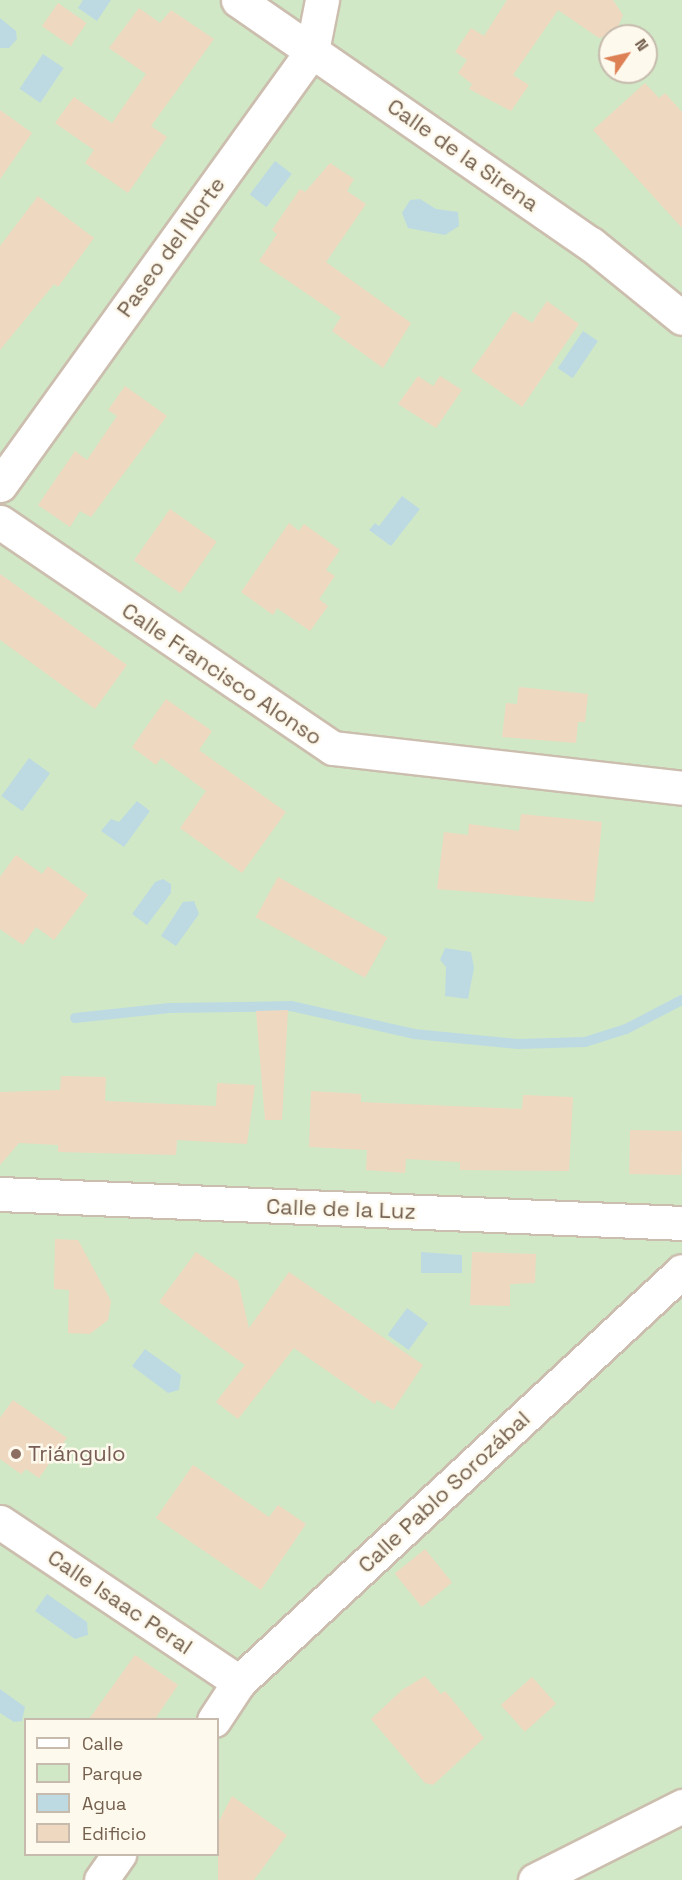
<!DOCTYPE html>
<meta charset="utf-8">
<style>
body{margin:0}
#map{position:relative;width:682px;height:1880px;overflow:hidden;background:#fbf5e7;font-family:"Space Grotesk",sans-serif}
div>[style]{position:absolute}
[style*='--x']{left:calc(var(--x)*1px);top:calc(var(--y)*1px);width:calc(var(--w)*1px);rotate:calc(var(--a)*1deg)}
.green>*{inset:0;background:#d0e8c6}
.water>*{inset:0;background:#bddae3;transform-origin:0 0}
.stream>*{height:10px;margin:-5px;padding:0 5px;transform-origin:5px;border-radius:5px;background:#bddae3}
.building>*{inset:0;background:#efd8c0;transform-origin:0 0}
.roads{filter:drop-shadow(2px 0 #ccbeae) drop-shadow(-2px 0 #ccbeae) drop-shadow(0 2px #ccbeae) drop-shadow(0 -2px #ccbeae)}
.street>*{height:33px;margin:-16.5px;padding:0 16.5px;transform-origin:16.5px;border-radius:16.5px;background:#fff}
.dots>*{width:16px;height:16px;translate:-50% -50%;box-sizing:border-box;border:3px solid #fef9ed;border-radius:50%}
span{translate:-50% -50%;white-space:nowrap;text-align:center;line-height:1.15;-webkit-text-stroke:5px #fef9ed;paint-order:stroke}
.street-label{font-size:22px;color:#735f4d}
.education-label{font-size:22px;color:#785e54}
.left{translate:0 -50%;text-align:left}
.legend{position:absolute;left:24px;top:1718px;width:195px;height:138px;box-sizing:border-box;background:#fef9ed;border:2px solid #c6bbad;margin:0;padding:8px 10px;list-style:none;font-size:18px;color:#735f4d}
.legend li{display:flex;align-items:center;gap:12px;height:30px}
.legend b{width:30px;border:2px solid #c6bbad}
.north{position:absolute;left:598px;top:24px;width:60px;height:60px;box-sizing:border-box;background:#fef9ed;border:2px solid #c6bbad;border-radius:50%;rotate:56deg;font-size:16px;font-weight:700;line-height:24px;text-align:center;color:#735f4d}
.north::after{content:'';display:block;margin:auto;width:21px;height:27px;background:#dd8154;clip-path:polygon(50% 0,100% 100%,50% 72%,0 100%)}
</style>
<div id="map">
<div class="green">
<div style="clip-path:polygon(evenodd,0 0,682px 0,682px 1880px,0 1880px,0 0,610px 36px,646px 36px,646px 72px,610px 72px,610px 36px,0 0,26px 1720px,218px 1720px,218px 1854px,26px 1854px,26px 1720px)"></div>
</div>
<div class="water">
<div style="clip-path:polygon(83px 0,111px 0,97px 21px,78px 8px)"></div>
<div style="clip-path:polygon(0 18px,16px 31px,17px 39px,9px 48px,0 48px)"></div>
<div style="left:43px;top:54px;width:25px;height:42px;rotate:34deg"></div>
<div style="left:275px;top:161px;width:21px;height:42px;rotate:37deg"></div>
<div style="clip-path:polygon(420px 199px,436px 209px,458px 212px,459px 226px,445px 235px,408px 228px,402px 213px,410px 200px)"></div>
<div style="left:583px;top:331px;width:18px;height:45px;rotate:34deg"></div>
<div style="clip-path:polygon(402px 496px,420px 509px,391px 546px,369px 530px,375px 523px,379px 526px)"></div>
<div style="left:29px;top:758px;width:26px;height:47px;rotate:36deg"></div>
<div style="clip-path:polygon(137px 801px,150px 811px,124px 847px,101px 831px,111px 819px,119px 822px)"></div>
<div style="clip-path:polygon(163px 879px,171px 884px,171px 893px,147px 925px,132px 914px,155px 882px)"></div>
<div style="clip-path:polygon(194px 901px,199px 914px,176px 946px,161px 936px,183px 902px)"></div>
<div style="clip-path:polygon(445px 948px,471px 952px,474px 968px,468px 999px,445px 996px,446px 967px,440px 960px)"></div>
<div style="clip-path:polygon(421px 1252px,462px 1255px,462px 1273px,421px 1273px)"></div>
<div style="left:407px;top:1308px;width:26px;height:33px;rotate:36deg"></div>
<div style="clip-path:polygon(145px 1349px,181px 1375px,179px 1390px,168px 1393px,132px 1366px)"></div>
<div style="clip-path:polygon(47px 1594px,87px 1622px,88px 1635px,75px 1639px,35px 1611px)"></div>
<div style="clip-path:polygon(0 1689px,25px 1707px,22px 1721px,14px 1722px,0 1713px)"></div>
</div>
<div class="stream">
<div style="--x:75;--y:1018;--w:95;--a:-6.1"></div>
<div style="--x:169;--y:1008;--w:122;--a:-0.9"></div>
<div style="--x:291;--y:1006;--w:126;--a:12.8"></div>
<div style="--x:414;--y:1034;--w:104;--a:5.5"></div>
<div style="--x:518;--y:1044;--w:67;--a:-1.7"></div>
<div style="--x:585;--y:1042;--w:43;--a:-17.6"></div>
<div style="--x:626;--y:1029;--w:63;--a:-27.4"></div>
</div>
<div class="building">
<div style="clip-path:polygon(507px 0,613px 0,623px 15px,616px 32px,599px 38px,558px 10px,513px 75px,529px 85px,511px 111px,469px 89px,472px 84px,458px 73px,467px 60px,455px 52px,471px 28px,484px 36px)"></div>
<div style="left:58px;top:3px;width:35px;height:28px;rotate:35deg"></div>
<div style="clip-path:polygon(139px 8px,160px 23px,171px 10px,214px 39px,151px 126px,167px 137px,128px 193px,85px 163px,94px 150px,55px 123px,74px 97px,112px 123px,146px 74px,109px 48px)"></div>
<div style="clip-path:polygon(645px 83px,659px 98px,665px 93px,682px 112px,682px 228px,593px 130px)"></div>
<div style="clip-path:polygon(0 110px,32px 133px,0 179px)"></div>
<div style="clip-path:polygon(330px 163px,354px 179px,347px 191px,366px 204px,326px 262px,411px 323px,383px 368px,332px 331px,341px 317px,259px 261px,277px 234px,272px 230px,300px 189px,305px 192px)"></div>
<div style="clip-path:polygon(38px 196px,94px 238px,58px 287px,54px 284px,0 350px,0 246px)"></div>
<div style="clip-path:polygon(547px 301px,579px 324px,522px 407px,471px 371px,514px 311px,532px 323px)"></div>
<div style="clip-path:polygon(418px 376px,433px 386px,440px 376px,462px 390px,436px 428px,398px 404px)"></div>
<div style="clip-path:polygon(125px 386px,167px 416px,91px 517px,80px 511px,70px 527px,38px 505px,75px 451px,87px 460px,117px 416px,108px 410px)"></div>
<div style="left:170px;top:509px;width:57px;height:63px;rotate:35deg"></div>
<div style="clip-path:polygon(289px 523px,299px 531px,304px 524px,340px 550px,326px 570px,335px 576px,319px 599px,328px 606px,310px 631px,277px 608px,273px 615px,241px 592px)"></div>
<div style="clip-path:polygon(0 574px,127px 665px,95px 709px,0 640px)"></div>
<div style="clip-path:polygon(519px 687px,588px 694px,585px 722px,578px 722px,576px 743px,502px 737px,506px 703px,517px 704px)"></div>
<div style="clip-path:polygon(166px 699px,212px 731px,199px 750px,286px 812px,242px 873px,180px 828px,206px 791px,161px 758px,156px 765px,132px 747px)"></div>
<div style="clip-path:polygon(521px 814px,602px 822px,594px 902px,437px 889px,444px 832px,468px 835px,469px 824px,519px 831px)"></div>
<div style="clip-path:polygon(16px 855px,42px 874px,48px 866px,88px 895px,54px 940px,36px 927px,23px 945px,0 929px,0 877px)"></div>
<div style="left:278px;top:877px;width:125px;height:46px;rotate:29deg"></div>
<div style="clip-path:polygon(288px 1010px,282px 1120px,265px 1120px,256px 1011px)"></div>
<div style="clip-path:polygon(61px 1076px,106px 1077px,105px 1101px,216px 1106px,217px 1083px,255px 1085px,247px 1144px,177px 1140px,176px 1155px,58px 1152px,58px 1145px,19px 1143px,0 1165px,0 1092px,60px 1090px)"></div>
<div style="clip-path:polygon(311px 1091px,361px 1094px,361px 1102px,522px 1109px,523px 1095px,573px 1097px,569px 1171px,460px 1170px,460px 1162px,406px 1159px,405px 1173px,366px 1170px,367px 1150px,309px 1147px)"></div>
<div style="left:630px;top:1130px;width:52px;height:44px;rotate:1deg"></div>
<div style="clip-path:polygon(55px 1239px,78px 1240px,111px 1301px,108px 1320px,90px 1334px,68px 1333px,69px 1290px,54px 1289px)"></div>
<div style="clip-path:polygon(196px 1252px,238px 1281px,249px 1328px,289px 1272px,423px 1365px,393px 1410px,377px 1400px,375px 1404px,294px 1348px,238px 1419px,216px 1402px,245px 1365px,159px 1302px)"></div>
<div style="clip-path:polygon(472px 1252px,536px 1254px,535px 1283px,510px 1284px,510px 1306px,470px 1305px)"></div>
<div style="clip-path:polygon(13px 1400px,67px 1438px,39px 1478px,26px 1469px,21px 1474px,0 1459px,0 1418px)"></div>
<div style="clip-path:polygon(193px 1465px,269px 1517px,278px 1505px,306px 1524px,261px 1590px,156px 1518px)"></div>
<div style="left:425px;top:1549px;width:43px;height:39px;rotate:51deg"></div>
<div style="clip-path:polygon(135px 1655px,178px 1685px,155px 1719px,89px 1719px)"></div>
<div style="clip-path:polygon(425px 1676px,441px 1694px,445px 1691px,484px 1738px,433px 1785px,425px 1783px,371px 1719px,402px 1690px)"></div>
<div style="left:532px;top:1677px;width:36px;height:42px;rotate:48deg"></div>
<div style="clip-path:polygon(232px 1796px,287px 1835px,254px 1880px,218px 1880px,218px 1823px)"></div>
</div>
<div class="roads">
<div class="street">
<div style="--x:238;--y:0;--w:429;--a:34.7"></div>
<div style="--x:591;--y:244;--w:117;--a:39.1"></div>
<div style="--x:0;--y:485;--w:535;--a:-54.29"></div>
<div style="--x:312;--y:51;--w:52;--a:-78.9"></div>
<div style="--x:0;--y:522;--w:402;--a:34.2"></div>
<div style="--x:333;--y:748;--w:351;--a:6.5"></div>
<div style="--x:0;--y:1194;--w:683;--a:2.43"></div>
<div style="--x:0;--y:1522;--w:288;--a:33.8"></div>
<div style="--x:214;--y:1720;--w:45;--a:-56.7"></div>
<div style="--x:239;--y:1682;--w:604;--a:-42.85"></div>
<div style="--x:101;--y:1880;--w:32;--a:-55"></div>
<div style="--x:535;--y:1880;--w:165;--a:-26.7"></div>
</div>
</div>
<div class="dots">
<div style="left:16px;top:1454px;background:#8d6e63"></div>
</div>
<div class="street-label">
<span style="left:463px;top:155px;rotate:35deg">Calle de la Sirena</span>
<span style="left:171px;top:247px;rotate:-54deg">Paseo del Norte</span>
<span style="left:222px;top:674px;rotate:34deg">Calle Francisco Alonso</span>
<span style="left:341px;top:1209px;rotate:2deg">Calle de la Luz</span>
<span style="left:444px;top:1492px;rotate:-43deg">Calle Pablo Sorozábal</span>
<span style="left:120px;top:1602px;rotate:34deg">Calle Isaac Peral</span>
</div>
<div class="education-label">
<span class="left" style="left:28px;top:1454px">Triángulo</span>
</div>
<ul class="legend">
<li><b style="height:8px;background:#fff"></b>Calle</li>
<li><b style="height:16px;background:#d0e8c6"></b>Parque</li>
<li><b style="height:16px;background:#bddae3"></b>Agua</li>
<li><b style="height:16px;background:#efd8c0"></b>Edificio</li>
</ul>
<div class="north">N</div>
</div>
